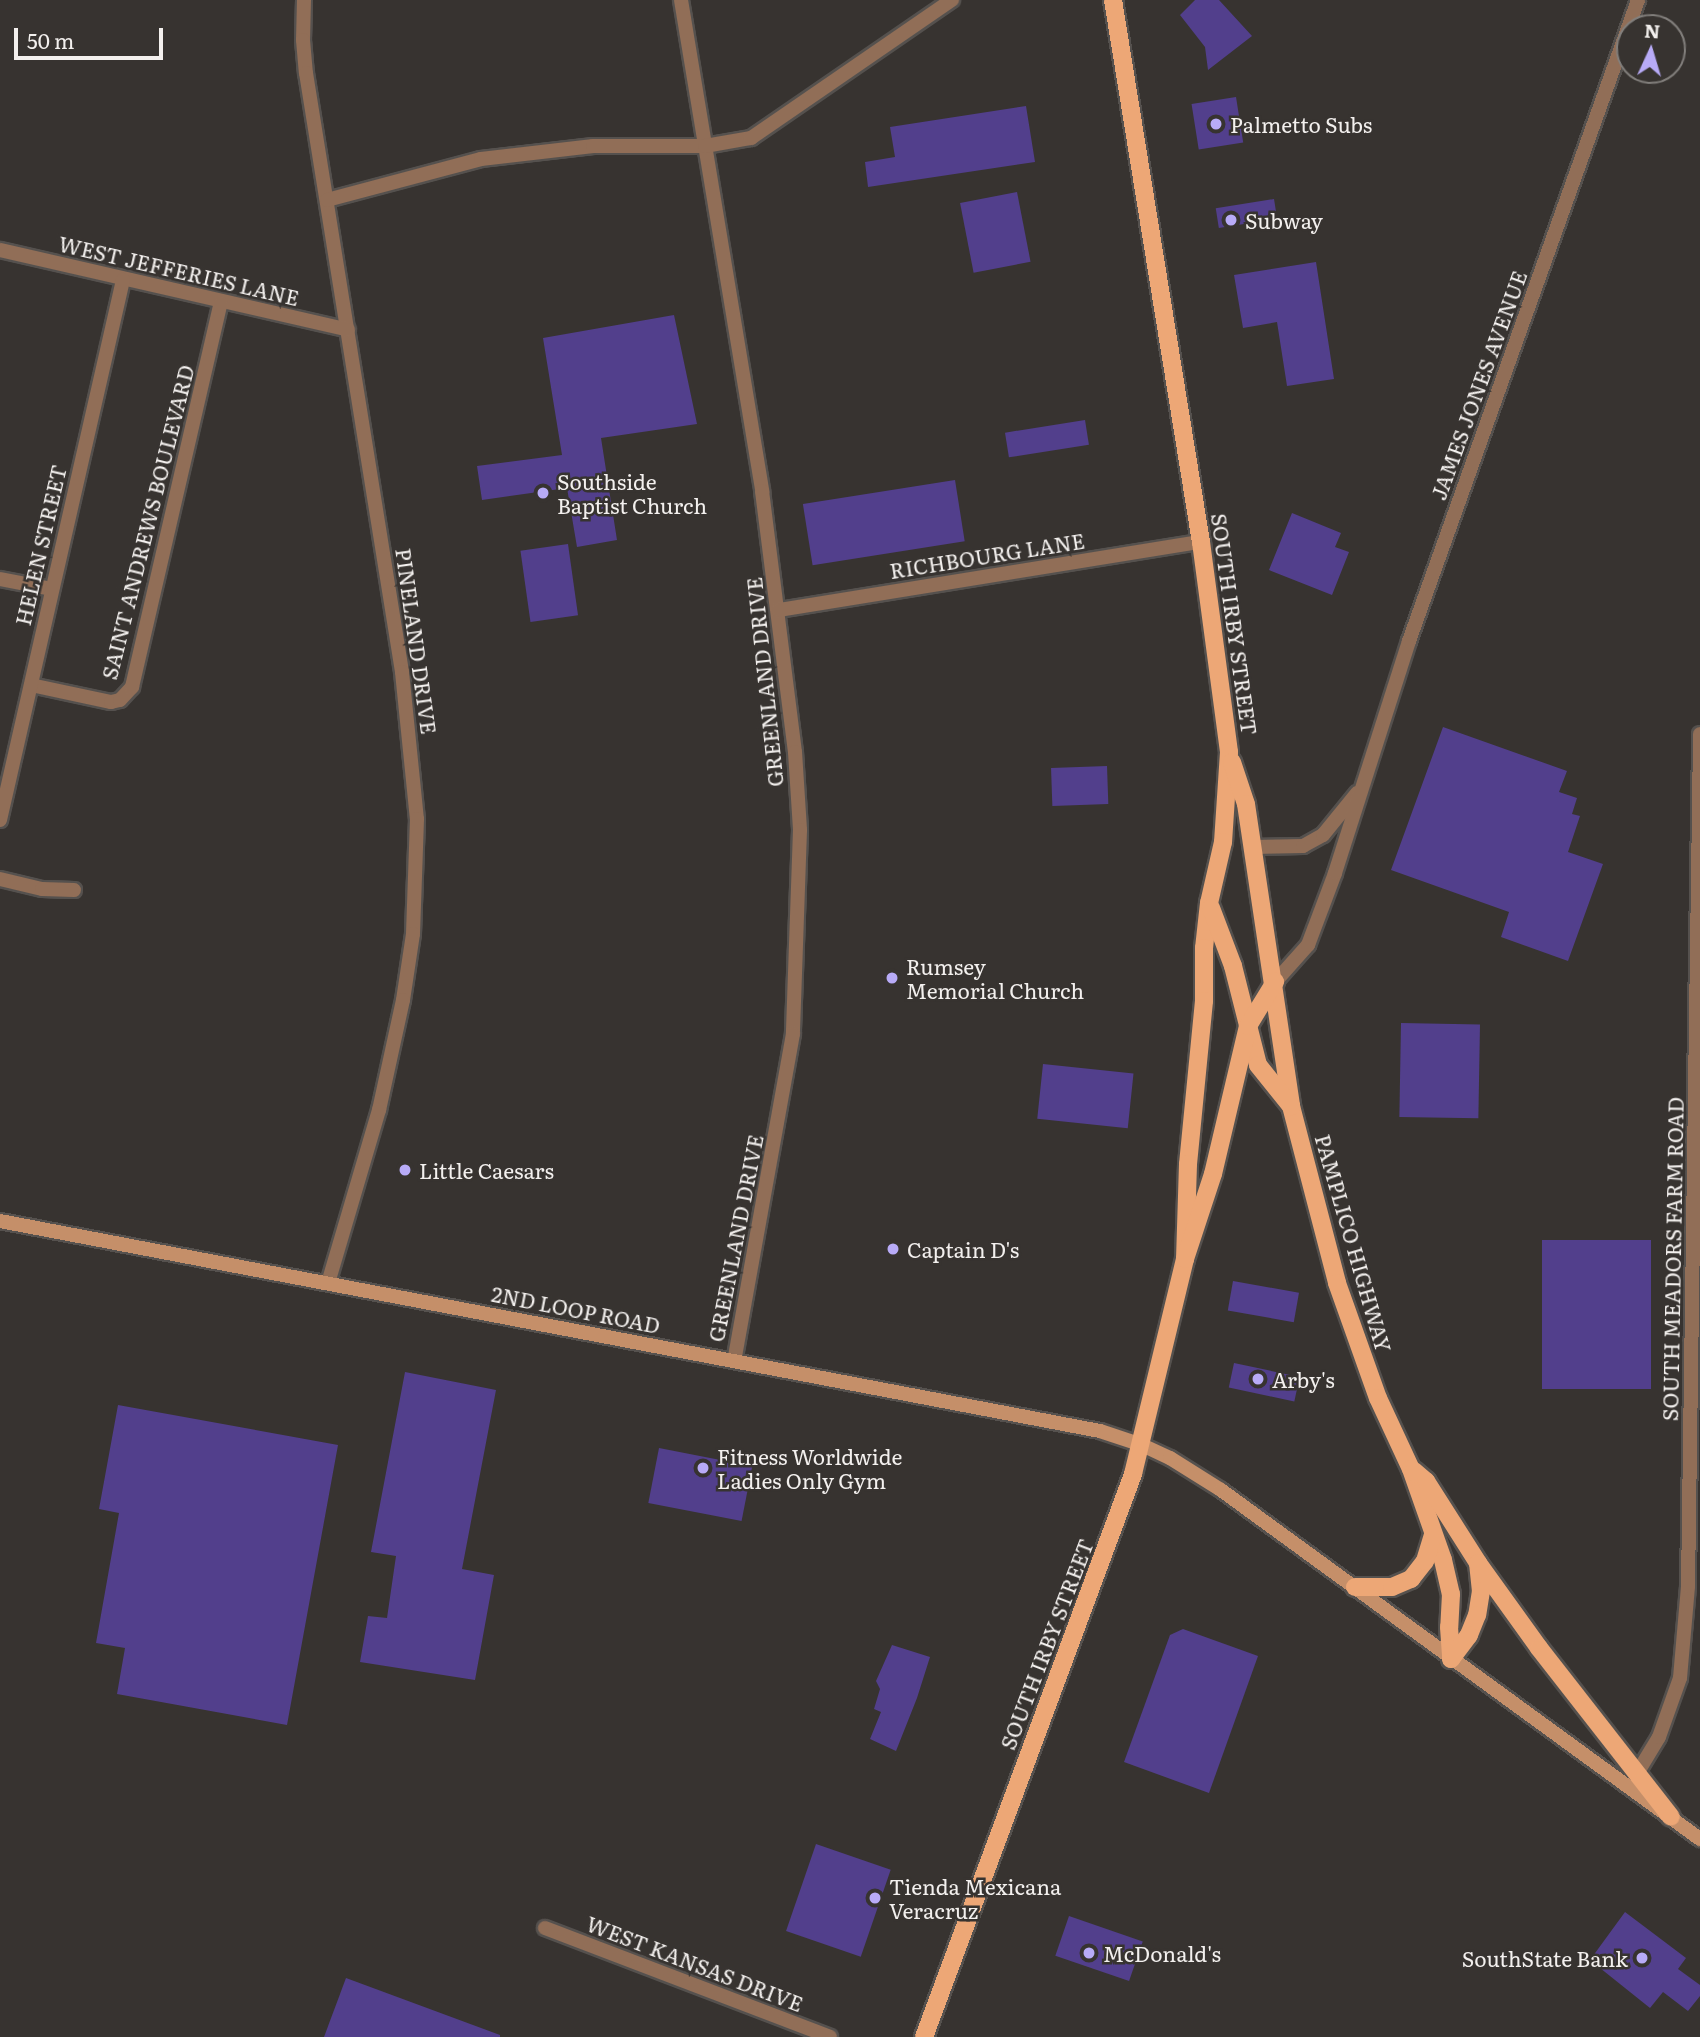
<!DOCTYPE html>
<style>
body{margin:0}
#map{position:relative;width:1700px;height:2037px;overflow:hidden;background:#373330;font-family:Literata,serif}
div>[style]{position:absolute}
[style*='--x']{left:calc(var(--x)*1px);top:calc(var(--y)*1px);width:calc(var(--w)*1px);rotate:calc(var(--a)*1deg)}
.building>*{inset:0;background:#523f8c;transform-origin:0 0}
.roads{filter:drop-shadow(2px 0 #55514e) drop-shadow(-2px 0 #55514e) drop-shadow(0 2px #55514e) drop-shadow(0 -2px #55514e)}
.minor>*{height:14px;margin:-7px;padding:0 7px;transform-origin:7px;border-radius:7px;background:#916e57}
.secondary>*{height:14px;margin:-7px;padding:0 7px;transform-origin:7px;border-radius:7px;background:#c58f69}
.primary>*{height:18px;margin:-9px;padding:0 9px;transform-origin:9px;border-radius:9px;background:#eda776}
.dots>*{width:19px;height:19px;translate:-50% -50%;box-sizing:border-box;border:4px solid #373330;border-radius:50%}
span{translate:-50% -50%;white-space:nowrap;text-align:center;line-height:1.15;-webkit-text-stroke:5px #373330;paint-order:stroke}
.poi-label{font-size:21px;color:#f3f0ee}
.left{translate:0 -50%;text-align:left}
.right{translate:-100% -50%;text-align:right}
.street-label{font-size:21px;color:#f3f0ee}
.north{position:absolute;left:1616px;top:14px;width:70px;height:70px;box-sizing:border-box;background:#373330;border:2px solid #827f7c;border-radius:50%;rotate:4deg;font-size:19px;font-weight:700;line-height:28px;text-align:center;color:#f3f0ee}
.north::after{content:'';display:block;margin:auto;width:24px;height:32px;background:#b8abf7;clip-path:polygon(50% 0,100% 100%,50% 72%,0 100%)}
.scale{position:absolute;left:14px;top:28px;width:149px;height:32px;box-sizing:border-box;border:4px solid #f3f0ee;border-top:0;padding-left:9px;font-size:21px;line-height:24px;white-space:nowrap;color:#f3f0ee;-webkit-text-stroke:5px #373330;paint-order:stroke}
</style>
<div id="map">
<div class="building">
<div style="clip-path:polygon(1195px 0,1219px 0,1252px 36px,1208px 70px,1205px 47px,1180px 15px)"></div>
<div style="left:1236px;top:97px;width:46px;height:45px;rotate:81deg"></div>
<div style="clip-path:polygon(1026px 106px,1035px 162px,868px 187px,865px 162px,895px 157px,890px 127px)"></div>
<div style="left:1017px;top:192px;width:71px;height:58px;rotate:79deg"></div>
<div style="left:1274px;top:199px;width:20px;height:59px;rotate:81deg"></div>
<div style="clip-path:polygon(1316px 262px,1334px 379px,1287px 386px,1277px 322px,1243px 328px,1234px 275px)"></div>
<div style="clip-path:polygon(674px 315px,697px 424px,601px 438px,617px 540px,577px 547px,567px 488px,482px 500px,477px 466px,562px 455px,543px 338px)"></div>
<div style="left:1085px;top:420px;width:25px;height:81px;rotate:81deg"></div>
<div style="left:955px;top:480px;width:62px;height:154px;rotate:81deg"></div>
<div style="clip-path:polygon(1292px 513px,1341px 533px,1335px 547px,1349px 552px,1332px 595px,1269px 570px)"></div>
<div style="left:568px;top:544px;width:72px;height:48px;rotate:82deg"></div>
<div style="clip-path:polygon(1443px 727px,1567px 771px,1559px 792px,1577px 798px,1572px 814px,1580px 816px,1568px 852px,1603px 864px,1568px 961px,1501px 937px,1509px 912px,1391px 870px)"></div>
<div style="left:1107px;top:766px;width:38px;height:56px;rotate:88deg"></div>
<div style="left:1401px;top:1023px;width:79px;height:94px;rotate:1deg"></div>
<div style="left:1043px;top:1064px;width:91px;height:55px;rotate:6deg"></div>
<div style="left:1542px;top:1240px;width:109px;height:149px"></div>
<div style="left:1233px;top:1281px;width:67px;height:30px;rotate:10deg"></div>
<div style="left:1234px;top:1363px;width:67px;height:25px;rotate:12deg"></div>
<div style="clip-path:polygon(405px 1372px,496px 1390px,462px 1569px,494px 1575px,475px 1680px,360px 1662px,368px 1616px,387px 1618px,396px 1556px,371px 1552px)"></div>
<div style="clip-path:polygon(118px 1405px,338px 1445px,287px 1725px,117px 1694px,125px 1648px,96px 1643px,119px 1513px,99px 1509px)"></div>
<div style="left:659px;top:1448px;width:95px;height:56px;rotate:11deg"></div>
<div style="clip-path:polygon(1183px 1629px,1258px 1656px,1209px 1793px,1124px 1762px,1170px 1635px)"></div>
<div style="clip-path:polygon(892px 1645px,930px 1657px,917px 1698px,896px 1751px,870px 1739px,881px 1712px,874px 1709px,880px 1689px,876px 1681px)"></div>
<div style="left:816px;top:1844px;width:79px;height:92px;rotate:19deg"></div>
<div style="clip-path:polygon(1625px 1912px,1686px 1958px,1678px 1969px,1700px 1985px,1700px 1996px,1688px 2011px,1663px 1992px,1650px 2008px,1590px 1960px)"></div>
<div style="left:1069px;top:1916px;width:78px;height:42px;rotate:19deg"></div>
<div style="clip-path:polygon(346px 1978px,500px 2035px,500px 2037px,324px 2037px)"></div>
</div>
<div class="roads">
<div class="minor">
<div style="--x:304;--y:0;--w:40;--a:91.4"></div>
<div style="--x:303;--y:40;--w:33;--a:85"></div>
<div style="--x:306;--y:73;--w:607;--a:80.89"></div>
<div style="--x:402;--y:672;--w:148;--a:84.2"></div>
<div style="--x:417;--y:819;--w:115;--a:92"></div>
<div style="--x:413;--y:934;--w:67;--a:98.6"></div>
<div style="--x:403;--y:1000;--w:113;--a:102.3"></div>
<div style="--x:379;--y:1110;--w:180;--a:106.4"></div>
<div style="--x:681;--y:0;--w:498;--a:80.6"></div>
<div style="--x:762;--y:491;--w:263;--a:82.8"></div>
<div style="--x:795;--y:752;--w:78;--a:86.3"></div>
<div style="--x:800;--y:830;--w:204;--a:92"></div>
<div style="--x:793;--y:1034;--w:332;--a:100.2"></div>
<div style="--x:327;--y:200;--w:159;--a:-14.9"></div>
<div style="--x:481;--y:159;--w:113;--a:-6.6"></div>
<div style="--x:593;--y:146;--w:112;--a:0"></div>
<div style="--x:705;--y:146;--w:47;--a:-9.9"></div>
<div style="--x:751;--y:138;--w:244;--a:-34.5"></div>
<div style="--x:0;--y:250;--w:357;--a:12.9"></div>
<div style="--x:0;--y:579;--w:53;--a:10.9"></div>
<div style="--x:779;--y:610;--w:427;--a:-9.2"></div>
<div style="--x:31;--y:685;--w:82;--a:12"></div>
<div style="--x:111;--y:702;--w:9;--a:-13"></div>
<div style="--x:120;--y:700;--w:18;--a:-47"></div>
<div style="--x:132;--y:687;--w:394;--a:-77"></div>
<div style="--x:0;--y:820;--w:554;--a:-77.17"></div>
<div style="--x:1253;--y:847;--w:50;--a:-1.1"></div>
<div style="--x:1303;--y:846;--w:23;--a:-29"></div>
<div style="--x:1323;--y:835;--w:54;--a:-51"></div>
<div style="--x:0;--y:879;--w:43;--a:13.4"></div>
<div style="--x:42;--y:889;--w:32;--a:2"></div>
<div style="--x:1275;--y:982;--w:50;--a:-48.3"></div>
<div style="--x:1308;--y:945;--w:77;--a:-69.4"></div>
<div style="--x:1335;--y:873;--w:244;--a:-72.3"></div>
<div style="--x:1409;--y:641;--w:681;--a:-70.34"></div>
<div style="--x:1636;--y:1775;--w:44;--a:-58.8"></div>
<div style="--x:1659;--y:1737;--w:63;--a:-70.4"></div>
<div style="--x:1680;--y:1678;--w:92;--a:-85"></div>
<div style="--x:1688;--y:1586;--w:852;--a:-89.19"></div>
<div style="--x:545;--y:1928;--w:305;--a:20.9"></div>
</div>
<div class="secondary">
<div style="--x:0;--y:1221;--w:1120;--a:10.81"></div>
<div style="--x:1100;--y:1431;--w:44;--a:18.4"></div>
<div style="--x:1142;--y:1445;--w:31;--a:25"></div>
<div style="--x:1170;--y:1458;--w:60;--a:32.1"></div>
<div style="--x:1221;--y:1490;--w:593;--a:36.08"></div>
</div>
<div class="primary">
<div style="--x:1113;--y:0;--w:549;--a:80.78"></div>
<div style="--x:1201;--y:542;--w:212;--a:82.4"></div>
<div style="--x:1229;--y:752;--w:90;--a:93.8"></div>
<div style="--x:1223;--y:842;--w:63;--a:102.9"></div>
<div style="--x:1209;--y:903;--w:45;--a:96.3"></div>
<div style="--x:1204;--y:948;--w:53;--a:90"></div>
<div style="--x:1204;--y:1001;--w:164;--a:95.6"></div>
<div style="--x:1188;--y:1164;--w:95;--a:91.8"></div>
<div style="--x:1232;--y:762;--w:44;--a:71.6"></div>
<div style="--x:1246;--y:804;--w:305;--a:81.5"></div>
<div style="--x:1291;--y:1106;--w:183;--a:75.4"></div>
<div style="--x:1337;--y:1283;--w:122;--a:70.4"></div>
<div style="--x:1378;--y:1398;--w:78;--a:65.1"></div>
<div style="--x:1411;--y:1469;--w:96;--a:70.6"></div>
<div style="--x:1443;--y:1560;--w:35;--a:77"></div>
<div style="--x:1451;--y:1594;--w:33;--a:93"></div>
<div style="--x:1449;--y:1627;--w:32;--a:86"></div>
<div style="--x:1211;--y:908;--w:62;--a:69.2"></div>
<div style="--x:1233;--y:966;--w:102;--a:75.8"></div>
<div style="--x:1258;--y:1065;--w:53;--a:51.2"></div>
<div style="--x:1414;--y:1471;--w:16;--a:40"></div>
<div style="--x:1426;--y:1481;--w:97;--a:57.6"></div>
<div style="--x:1478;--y:1563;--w:28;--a:84"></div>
<div style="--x:1481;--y:1591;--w:24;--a:99"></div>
<div style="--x:1477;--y:1615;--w:22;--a:112"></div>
<div style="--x:1469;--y:1635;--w:30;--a:127"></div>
<div style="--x:1478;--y:1563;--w:105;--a:54.3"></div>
<div style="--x:1539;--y:1648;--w:214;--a:52"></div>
<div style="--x:1355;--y:1587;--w:37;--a:0"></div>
<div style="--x:1392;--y:1587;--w:21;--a:-23"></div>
<div style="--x:1411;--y:1579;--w:23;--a:-52"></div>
<div style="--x:1425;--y:1561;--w:28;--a:-73"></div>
<div style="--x:924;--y:2037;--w:601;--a:-69.63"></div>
<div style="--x:1133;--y:1474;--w:221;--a:-76.4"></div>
<div style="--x:1185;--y:1259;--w:89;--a:-71.8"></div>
<div style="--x:1213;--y:1174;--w:152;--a:-76.7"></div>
<div style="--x:1248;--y:1026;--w:52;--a:-58.5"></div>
</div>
</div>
<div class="dots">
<div style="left:1216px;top:124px;background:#b8abf7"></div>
<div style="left:1231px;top:220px;background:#b8abf7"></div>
<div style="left:543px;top:493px;background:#b8abf7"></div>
<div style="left:892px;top:978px;background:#b8abf7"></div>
<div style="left:405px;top:1170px;background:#b8abf7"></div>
<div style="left:893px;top:1249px;background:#b8abf7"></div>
<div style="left:1258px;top:1379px;background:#b8abf7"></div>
<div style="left:703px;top:1468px;background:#b8abf7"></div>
<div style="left:875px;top:1898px;background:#b8abf7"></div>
<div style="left:1089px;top:1953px;background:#b8abf7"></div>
<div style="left:1642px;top:1958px;background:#b8abf7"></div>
</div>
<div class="poi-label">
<span class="left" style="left:1230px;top:124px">Palmetto Subs</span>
<span class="left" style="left:1245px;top:220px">Subway</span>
<span class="left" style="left:557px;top:493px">Southside<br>Baptist Church</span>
<span class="left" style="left:906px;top:978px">Rumsey<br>Memorial Church</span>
<span class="left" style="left:419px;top:1170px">Little Caesars</span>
<span class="left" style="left:907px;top:1249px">Captain D's</span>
<span class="left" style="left:1272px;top:1379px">Arby's</span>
<span class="left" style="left:717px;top:1468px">Fitness Worldwide<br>Ladies Only Gym</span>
<span class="left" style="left:889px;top:1898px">Tienda Mexicana<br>Veracruz</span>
<span class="left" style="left:1103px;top:1953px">McDonald's</span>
<span class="right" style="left:1628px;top:1958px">SouthState Bank</span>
</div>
<div class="street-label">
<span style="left:179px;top:270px;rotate:13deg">WEST JEFFERIES LANE</span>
<span style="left:1478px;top:385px;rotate:-70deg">JAMES JONES AVENUE</span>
<span style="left:147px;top:522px;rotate:-76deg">SAINT ANDREWS BOULEVARD</span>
<span style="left:40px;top:545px;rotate:-77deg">HELEN STREET</span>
<span style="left:987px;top:555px;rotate:-9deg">RICHBOURG LANE</span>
<span style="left:1235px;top:624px;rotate:82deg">SOUTH IRBY STREET</span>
<span style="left:417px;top:641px;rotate:82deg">PINELAND DRIVE</span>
<span style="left:764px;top:682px;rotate:-96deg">GREENLAND DRIVE</span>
<span style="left:735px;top:1238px;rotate:-79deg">GREENLAND DRIVE</span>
<span style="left:1354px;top:1243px;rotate:74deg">PAMPLICO HIGHWAY</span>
<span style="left:1672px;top:1259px;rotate:-89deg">SOUTH MEADORS FARM ROAD</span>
<span style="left:576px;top:1309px;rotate:11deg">2ND LOOP ROAD</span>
<span style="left:1046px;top:1644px;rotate:-69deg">SOUTH IRBY STREET</span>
<span style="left:695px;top:1963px;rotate:21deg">WEST KANSAS DRIVE</span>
</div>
<div class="north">N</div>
<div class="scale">50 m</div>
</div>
